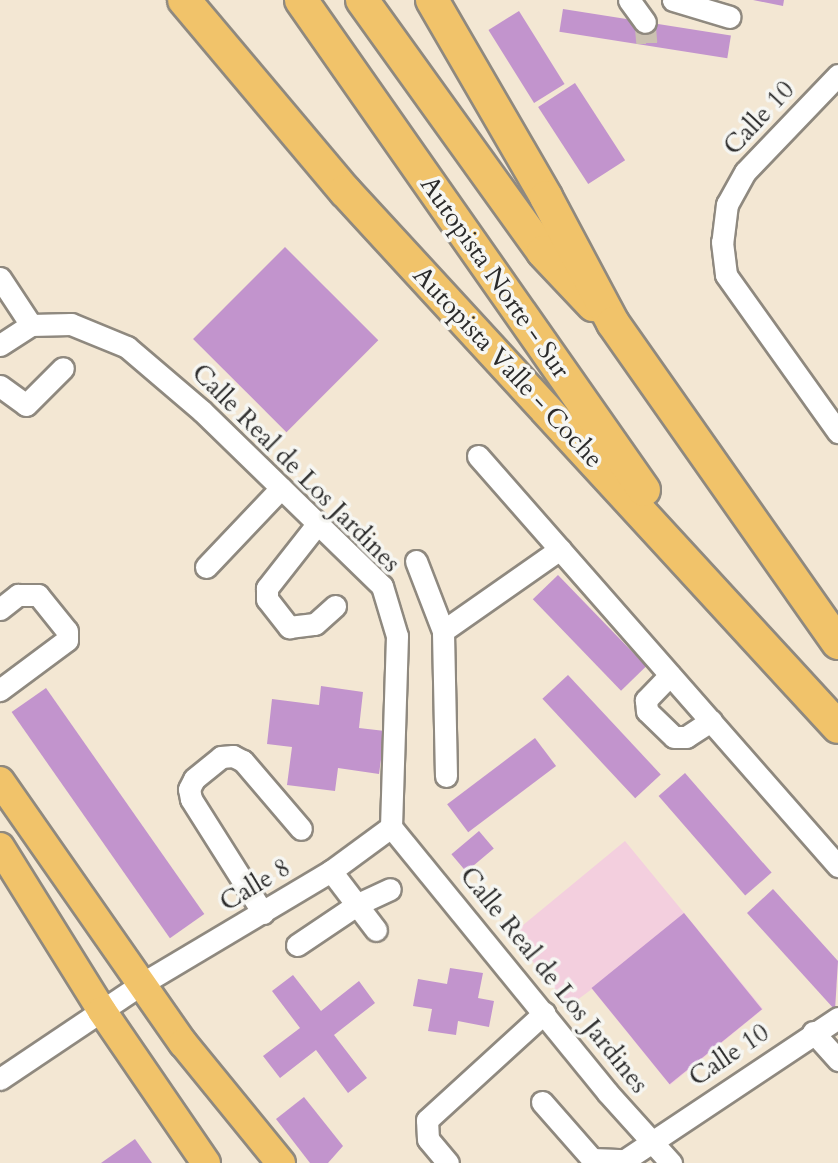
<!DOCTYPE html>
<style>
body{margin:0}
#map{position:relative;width:838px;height:1163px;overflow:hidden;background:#f3e7d3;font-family:Cardo,serif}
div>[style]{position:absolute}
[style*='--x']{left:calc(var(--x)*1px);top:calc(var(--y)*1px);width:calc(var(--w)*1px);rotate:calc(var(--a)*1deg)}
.built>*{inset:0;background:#f3cfde}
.building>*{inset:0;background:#c294cd;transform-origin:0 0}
.minor-tunnel>*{height:21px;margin-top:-10.5px;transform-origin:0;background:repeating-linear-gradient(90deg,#cbc1b1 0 21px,transparent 0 31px)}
.roads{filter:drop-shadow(2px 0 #8f897f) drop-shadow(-2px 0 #8f897f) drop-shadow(0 2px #8f897f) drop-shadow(0 -2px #8f897f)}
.minor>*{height:21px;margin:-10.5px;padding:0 10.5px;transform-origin:10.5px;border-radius:10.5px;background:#fff}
.major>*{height:28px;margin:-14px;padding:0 14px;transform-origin:14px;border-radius:14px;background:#f1c36a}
.highway>*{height:32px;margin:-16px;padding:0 16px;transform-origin:16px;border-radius:16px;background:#f1c36a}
span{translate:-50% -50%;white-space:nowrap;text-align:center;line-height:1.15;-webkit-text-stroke:7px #f6f6f2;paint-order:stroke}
.street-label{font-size:26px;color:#2b2b2b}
</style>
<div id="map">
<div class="built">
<div style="clip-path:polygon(625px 841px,763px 1009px,670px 1085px,592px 989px,569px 1006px,511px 935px)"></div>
</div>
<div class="building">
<div style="clip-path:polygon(753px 0,784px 0,783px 6px)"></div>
<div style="left:563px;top:9px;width:170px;height:23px;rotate:9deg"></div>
<div style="left:519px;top:11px;width:86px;height:36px;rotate:58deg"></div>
<div style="left:575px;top:83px;width:92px;height:44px;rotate:57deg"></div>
<div style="left:285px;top:247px;width:132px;height:130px;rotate:45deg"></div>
<div style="left:558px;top:575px;width:127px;height:35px;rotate:46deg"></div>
<div style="left:568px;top:675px;width:136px;height:35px;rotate:47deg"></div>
<div style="clip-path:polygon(321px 686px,363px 692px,359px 728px,385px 731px,379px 774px,338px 768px,335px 791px,287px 785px,292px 747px,267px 744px,272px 699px,319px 705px)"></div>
<div style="left:46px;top:688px;width:276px;height:42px;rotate:55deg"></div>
<div style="left:535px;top:738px;width:35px;height:110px;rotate:53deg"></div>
<div style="left:685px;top:773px;width:132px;height:35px;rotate:49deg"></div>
<div style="left:479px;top:831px;width:23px;height:36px;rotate:50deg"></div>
<div style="clip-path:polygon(773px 889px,838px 961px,835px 1010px,747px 913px)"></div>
<div style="left:684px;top:913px;width:124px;height:119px;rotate:51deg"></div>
<div style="clip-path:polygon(450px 968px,483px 973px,478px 998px,494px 1001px,489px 1027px,458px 1021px,456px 1035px,428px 1031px,432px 1009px,413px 1006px,418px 979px,447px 984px)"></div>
<div style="clip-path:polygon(293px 975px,321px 1011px,359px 981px,375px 1003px,334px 1035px,367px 1078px,348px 1093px,316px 1050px,280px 1078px,263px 1056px,300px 1028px,272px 991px)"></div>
<div style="clip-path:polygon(304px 1097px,343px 1146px,328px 1163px,310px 1163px,276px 1119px)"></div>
<div style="clip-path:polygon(135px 1139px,152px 1163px,101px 1163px)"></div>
</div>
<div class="minor-tunnel">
<div style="--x:645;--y:22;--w:25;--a:85"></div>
</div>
<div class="roads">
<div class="minor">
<div style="--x:629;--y:0;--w:27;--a:54"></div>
<div style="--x:673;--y:0;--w:59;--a:16.6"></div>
<div style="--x:838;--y:75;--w:134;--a:133.8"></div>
<div style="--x:745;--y:172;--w:37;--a:119"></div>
<div style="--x:727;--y:204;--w:38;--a:97"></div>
<div style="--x:722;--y:242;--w:33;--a:83"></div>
<div style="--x:726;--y:275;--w:193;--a:54.5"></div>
<div style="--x:0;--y:278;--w:56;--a:56.6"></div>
<div style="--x:31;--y:325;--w:40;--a:-1.4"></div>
<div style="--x:71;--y:324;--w:61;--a:22.3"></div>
<div style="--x:127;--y:347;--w:99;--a:40.5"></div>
<div style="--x:202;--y:411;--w:251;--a:44.2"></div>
<div style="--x:382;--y:586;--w:52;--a:73.3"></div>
<div style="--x:397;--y:636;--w:191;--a:91.8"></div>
<div style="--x:391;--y:827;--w:342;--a:50.8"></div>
<div style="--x:607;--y:1092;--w:96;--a:48"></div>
<div style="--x:0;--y:345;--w:37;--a:-33"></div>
<div style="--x:0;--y:386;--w:32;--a:36"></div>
<div style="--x:26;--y:405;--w:52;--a:-45"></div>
<div style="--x:478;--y:456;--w:546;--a:48.72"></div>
<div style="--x:318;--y:523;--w:83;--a:128.1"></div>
<div style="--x:267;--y:588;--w:11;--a:90"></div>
<div style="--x:267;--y:599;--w:36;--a:52"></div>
<div style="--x:289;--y:627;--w:26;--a:-7"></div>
<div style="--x:315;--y:624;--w:27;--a:-42"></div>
<div style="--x:416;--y:561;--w:75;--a:68.9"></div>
<div style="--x:206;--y:567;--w:109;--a:-46.5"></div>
<div style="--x:0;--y:609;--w:23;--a:-38"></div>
<div style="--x:18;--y:595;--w:20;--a:0"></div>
<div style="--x:38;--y:595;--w:46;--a:51.1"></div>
<div style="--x:67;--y:631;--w:9;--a:90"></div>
<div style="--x:67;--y:640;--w:84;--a:143.3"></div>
<div style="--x:670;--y:675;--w:35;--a:134"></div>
<div style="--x:646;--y:700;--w:11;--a:85"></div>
<div style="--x:647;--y:711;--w:37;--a:44"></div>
<div style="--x:674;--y:737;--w:12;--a:0"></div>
<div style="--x:686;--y:737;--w:30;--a:-33"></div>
<div style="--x:446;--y:776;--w:145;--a:-91.2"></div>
<div style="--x:443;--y:631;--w:143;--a:-35"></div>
<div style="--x:331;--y:871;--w:74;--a:52.7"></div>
<div style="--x:263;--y:913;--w:135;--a:-122.3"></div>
<div style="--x:191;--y:799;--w:10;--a:-101"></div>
<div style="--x:189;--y:789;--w:11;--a:-63"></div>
<div style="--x:194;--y:779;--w:35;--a:-39"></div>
<div style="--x:221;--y:757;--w:12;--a:-5"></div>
<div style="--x:233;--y:756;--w:11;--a:27"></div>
<div style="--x:243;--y:761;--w:89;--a:49.5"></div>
<div style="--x:297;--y:945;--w:73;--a:-33.9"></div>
<div style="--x:358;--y:904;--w:35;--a:-25"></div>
<div style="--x:813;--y:1032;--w:38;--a:48"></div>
<div style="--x:0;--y:1079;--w:172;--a:-33.9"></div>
<div style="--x:143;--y:983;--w:219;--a:-30.8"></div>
<div style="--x:331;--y:871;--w:74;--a:-36.3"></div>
<div style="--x:542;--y:1102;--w:76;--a:48.7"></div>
<div style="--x:592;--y:1159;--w:33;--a:2"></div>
<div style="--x:625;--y:1160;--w:256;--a:-33.7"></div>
<div style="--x:448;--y:1163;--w:31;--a:-130"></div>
<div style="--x:428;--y:1139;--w:19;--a:-93"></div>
<div style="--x:427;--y:1120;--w:159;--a:-42.4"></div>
</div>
<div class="major">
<div style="--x:0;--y:781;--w:320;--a:55.1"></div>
<div style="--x:183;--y:1043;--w:155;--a:50.8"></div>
<div style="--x:0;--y:847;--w:193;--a:58.1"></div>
<div style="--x:102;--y:1011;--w:184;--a:55.6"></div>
</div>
<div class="highway">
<div style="--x:184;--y:0;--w:250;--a:49.9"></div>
<div style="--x:345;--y:191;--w:728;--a:47.39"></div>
<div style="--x:301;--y:0;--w:598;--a:55.01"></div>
<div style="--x:362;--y:0;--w:310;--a:54.3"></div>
<div style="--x:543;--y:252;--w:73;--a:46.7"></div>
<div style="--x:432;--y:0;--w:228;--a:59.9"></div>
<div style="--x:546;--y:197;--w:143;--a:62"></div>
<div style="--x:613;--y:323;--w:391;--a:54.9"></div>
</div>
</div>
<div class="street-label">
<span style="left:759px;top:118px;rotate:-47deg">Calle 10</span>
<span style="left:495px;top:277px;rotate:55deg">Autopista Norte - Sur</span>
<span style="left:508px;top:367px;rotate:47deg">Autopista Valle - Coche</span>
<span style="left:296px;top:468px;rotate:45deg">Calle Real de Los Jardines</span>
<span style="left:255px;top:885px;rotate:-31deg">Calle 8</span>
<span style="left:554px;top:980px;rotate:51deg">Calle Real de Los Jardines</span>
<span style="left:729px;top:1055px;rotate:-34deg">Calle 10</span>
</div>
</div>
